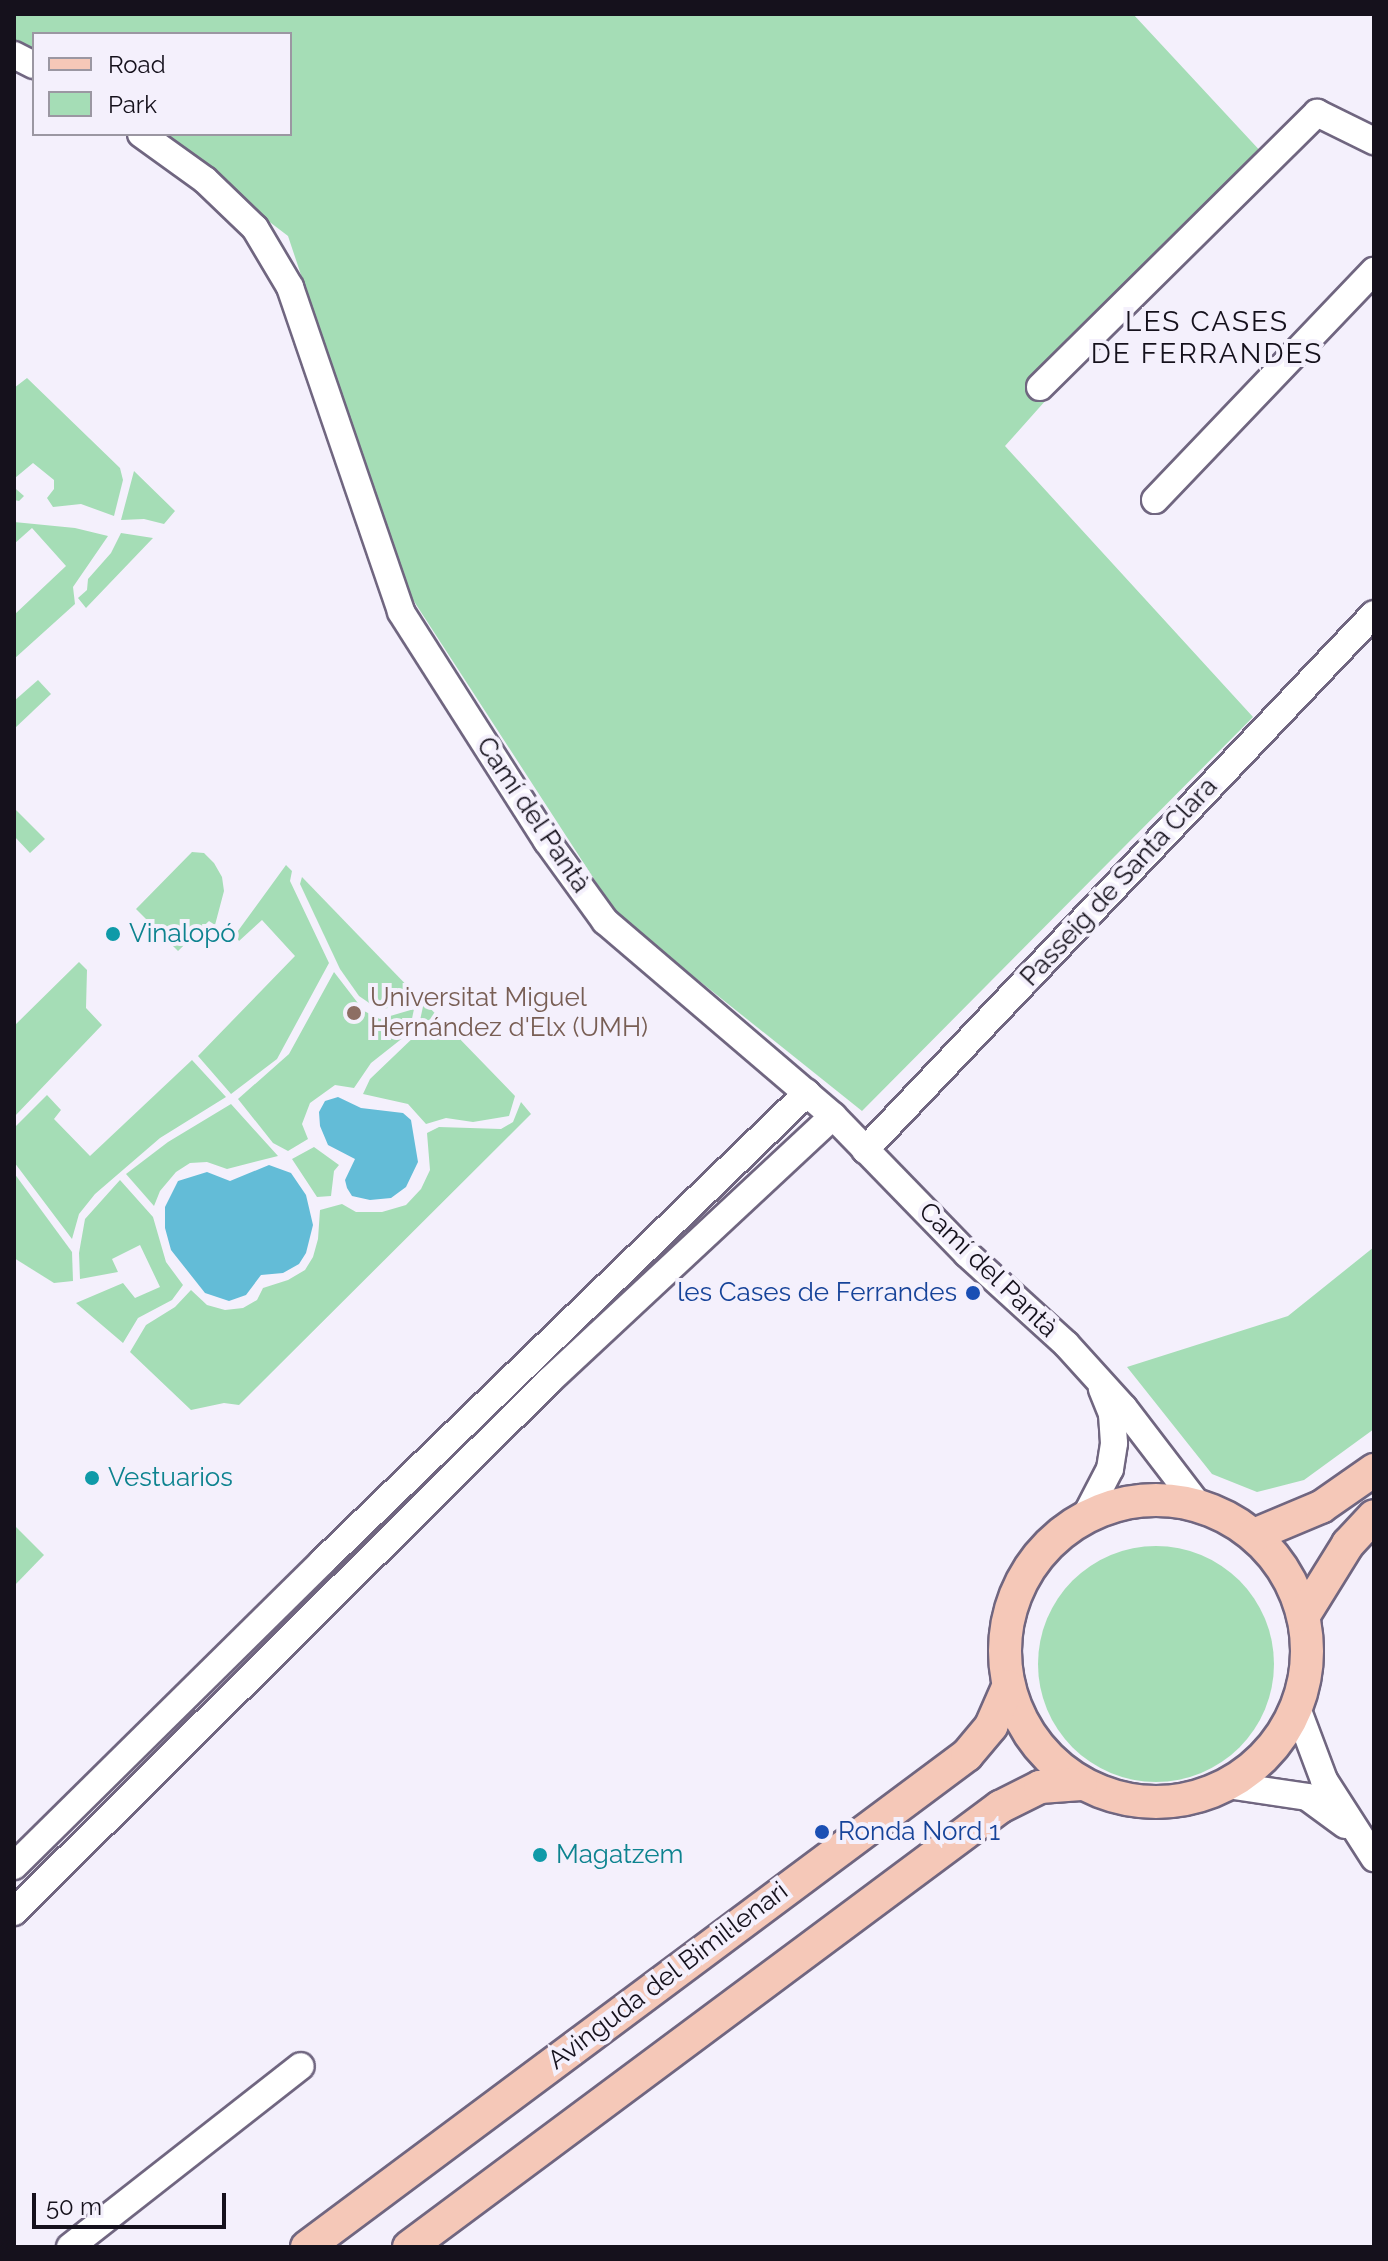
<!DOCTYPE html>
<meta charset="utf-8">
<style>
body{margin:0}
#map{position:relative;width:1388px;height:2261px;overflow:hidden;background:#f4f0fc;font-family:Raleway,sans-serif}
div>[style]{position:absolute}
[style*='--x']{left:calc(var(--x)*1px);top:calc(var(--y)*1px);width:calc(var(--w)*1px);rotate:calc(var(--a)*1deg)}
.green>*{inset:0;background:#a5ddb6}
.round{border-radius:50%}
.water>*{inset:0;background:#63bcd7}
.roads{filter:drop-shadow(2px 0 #706680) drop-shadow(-2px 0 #706680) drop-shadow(0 2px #706680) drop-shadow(0 -2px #706680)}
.minor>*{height:26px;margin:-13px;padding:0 13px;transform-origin:13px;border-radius:13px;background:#fff}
.major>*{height:32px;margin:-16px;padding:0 16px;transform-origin:16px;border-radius:16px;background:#f5c8b8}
.major>.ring{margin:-16px;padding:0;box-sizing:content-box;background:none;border:32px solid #f5c8b8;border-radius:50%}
.dots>*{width:22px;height:22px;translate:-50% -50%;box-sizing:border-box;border:4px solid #f4f0fc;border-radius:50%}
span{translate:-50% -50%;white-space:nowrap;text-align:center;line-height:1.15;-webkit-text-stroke:8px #f4f0fc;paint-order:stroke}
.street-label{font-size:26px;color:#15111c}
.culture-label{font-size:26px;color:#0d838f}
.left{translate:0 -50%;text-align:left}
.education-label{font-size:26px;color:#785e54}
.transit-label{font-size:26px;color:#164399}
.right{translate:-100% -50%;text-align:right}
.neighbourhood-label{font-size:28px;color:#15111c;letter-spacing:2px}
.frame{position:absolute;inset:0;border:16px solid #15111c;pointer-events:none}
.legend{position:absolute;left:32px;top:32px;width:260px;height:104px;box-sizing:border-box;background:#f4f0fc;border:2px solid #9b97a2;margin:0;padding:10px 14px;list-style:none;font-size:24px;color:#15111c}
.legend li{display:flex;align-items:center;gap:16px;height:40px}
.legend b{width:40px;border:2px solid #9b97a2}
.scale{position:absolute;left:32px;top:2193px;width:194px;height:36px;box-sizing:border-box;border:4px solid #15111c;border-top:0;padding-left:10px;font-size:24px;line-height:28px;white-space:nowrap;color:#15111c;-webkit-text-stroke:6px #f4f0fc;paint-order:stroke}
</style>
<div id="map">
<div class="green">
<div style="clip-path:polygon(14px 14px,1133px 14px,1264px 155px,1005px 446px,1253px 717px,862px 1111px,618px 916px,406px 589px,288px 236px,155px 134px,290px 134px,290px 34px,34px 34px,34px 70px,14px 59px)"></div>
<div style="clip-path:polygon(27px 378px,120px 468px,123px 480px,114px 516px,81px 504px,53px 507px,47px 498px,54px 489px,54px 480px,33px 463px,15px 478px,16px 489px,24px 496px,19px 501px,14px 500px,14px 388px)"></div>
<div style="clip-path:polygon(134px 471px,175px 511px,164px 524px,144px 519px,121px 520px)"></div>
<div style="clip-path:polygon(14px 522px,75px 528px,108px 536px,73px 587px,75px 604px,14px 659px,14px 615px,66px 566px,32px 528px,14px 544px)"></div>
<div style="clip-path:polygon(121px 533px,153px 538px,86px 608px,78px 598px,87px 590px,88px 579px,111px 553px)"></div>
<div style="clip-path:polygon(38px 680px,51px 694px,14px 729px,14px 701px)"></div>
<div style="clip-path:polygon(14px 808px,45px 839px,30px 853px,14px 836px)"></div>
<div style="clip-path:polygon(192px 852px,204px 853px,214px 863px,222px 877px,224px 891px,215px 925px,209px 921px,178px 951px,136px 909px)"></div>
<div style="clip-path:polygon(286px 865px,292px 871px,290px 881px,329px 963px,277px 1059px,231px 1094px,198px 1056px,295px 956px,262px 920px,239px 941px,235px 935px)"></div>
<div style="clip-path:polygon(302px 877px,417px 996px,400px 1007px,378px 1009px,359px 996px,340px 969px,300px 884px)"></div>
<div style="clip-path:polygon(79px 962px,87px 970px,86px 1008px,102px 1025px,14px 1117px,14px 1026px)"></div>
<div style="clip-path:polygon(334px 972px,364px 1011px,380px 1019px,414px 1009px,409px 1033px,371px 1063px,354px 1088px,335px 1085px,310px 1103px,302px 1124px,308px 1139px,288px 1151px,273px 1143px,238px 1099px,289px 1054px)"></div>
<div style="clip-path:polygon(424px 1002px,515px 1096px,509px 1116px,473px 1122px,446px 1118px,426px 1124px,408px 1104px,363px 1094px,370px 1079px,417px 1034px)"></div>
<div style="clip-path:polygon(192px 1060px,226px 1097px,160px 1138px,95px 1194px,79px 1214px,72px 1239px,14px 1162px,14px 1128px,47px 1095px,61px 1110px,54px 1119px,90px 1156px)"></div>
<div style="clip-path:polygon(521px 1102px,531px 1114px,239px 1405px,224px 1403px,191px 1410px,130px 1352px,146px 1325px,175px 1307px,191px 1290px,207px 1305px,225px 1310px,243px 1308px,257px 1300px,263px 1288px,288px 1280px,305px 1270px,313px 1257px,318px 1239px,320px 1210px,342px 1204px,356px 1212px,382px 1212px,406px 1205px,421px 1189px,430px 1170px,427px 1133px,439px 1127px,501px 1129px,513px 1122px)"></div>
<div style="clip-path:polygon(231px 1104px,278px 1156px,227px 1169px,207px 1162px,190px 1163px,176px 1172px,160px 1191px,154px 1206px,126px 1174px,168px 1142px)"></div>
<div style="clip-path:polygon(314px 1147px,339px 1165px,334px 1171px,331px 1196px,317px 1197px,292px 1159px)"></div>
<div style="clip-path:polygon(14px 1173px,72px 1252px,73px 1281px,54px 1283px,14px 1258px)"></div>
<div style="clip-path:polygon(120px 1180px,153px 1217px,166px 1262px,183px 1285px,172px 1300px,138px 1318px,123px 1343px,76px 1303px,123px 1283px,135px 1298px,160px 1287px,140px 1245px,112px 1259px,118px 1272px,80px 1279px,79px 1253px,85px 1219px)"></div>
<div style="clip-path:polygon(1374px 1247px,1374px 1429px,1304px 1480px,1257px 1492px,1212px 1474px,1127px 1367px,1288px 1316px)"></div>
<div style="clip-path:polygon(14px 1525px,44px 1555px,14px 1586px)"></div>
<div class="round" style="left:1038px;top:1546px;width:236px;height:236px"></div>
</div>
<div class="water">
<div style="clip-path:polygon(338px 1097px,361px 1108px,403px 1113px,411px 1120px,418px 1162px,406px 1187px,391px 1198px,370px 1200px,352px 1196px,347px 1188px,345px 1180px,355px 1159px,328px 1145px,320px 1126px,319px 1112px,325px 1101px)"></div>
<div style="clip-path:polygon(269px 1165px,291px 1173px,306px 1195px,313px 1225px,306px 1253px,299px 1264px,283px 1273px,261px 1275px,246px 1295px,229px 1301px,205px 1293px,171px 1250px,165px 1228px,165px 1207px,178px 1181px,207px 1172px,230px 1181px)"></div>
</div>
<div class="roads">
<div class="minor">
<div style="--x:14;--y:55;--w:22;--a:27"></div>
<div style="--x:141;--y:134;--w:79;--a:35.7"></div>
<div style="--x:205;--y:180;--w:69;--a:43.8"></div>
<div style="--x:255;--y:228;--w:69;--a:59.3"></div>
<div style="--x:290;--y:287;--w:343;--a:71.1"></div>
<div style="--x:401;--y:612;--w:272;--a:57.5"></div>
<div style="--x:547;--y:841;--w:99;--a:54.1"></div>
<div style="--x:605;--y:921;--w:300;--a:40.5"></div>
<div style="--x:833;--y:1116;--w:192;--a:45.8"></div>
<div style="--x:967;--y:1254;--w:134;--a:42.3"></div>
<div style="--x:1066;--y:1344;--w:86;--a:47.8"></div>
<div style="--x:1124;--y:1408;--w:123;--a:52.6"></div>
<div style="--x:1040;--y:387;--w:390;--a:-44.7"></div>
<div style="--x:1317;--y:113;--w:64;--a:26.2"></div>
<div style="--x:1155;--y:500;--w:317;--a:-46.3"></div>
<div style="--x:865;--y:1150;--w:739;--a:-46.48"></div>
<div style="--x:1085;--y:1517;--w:54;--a:-62.5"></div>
<div style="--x:1110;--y:1469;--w:26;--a:-81"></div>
<div style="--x:1114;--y:1443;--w:29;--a:-94"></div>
<div style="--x:1112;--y:1414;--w:27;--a:-112"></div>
<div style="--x:1297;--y:1708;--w:77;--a:69.4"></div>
<div style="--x:1324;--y:1780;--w:93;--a:57.3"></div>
<div style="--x:1227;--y:1785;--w:81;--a:8.5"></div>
<div style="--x:1307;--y:1797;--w:47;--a:36.4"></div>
<div style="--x:14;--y:1866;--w:433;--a:-44.6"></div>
<div style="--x:322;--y:1562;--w:675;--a:-44.04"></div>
<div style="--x:14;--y:1912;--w:754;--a:-44.79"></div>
<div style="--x:549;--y:1381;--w:388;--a:-43"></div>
<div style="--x:70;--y:2247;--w:293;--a:-38.1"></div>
</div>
<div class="major">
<div class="ring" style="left:1005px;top:1500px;width:270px;height:270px"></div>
<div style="--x:1254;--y:1535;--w:73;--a:-22.7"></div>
<div style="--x:1321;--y:1507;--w:65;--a:-34.9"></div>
<div style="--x:1304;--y:1615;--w:84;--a:-58.2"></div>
<div style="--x:1348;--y:1544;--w:38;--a:-47"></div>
<div style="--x:307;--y:2247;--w:823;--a:-36.7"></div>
<div style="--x:967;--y:1755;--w:38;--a:-50"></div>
<div style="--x:991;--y:1726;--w:43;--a:-66.4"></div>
<div style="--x:409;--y:2247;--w:737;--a:-36.67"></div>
<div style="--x:1000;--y:1807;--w:45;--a:-26.6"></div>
<div style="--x:1040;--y:1787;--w:41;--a:-4.2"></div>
</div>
</div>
<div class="dots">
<div style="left:113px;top:934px;background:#0f9aa8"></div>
<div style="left:354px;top:1013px;background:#8d6e63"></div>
<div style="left:973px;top:1293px;background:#1a4fb4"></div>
<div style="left:92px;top:1478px;background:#0f9aa8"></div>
<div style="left:822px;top:1832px;background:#1a4fb4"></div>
<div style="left:540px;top:1855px;background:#0f9aa8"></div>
</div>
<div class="street-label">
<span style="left:533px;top:815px;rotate:56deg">Camí del Pantà</span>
<span style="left:1119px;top:882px;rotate:-47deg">Passeig de Santa Clara</span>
<span style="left:988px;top:1270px;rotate:44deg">Camí del Pantà</span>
<span style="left:668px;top:1976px;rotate:-37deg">Avinguda del Bimil·lenari</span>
</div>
<div class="culture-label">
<span class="left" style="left:129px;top:934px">Vinalopó</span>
<span class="left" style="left:108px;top:1478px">Vestuarios</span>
<span class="left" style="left:556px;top:1855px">Magatzem</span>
</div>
<div class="education-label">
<span class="left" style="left:370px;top:1013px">Universitat Miguel<br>Hernández d'Elx (UMH)</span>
</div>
<div class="transit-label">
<span class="right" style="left:957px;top:1293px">les Cases de Ferrandes</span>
<span class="left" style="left:838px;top:1832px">Ronda Nord 1</span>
</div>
<div class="neighbourhood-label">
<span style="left:1207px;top:338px">LES CASES<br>DE FERRANDES</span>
</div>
<div class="frame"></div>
<ul class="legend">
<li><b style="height:10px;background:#f5c8b8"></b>Road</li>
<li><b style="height:22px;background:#a5ddb6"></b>Park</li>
</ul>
<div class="scale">50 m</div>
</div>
